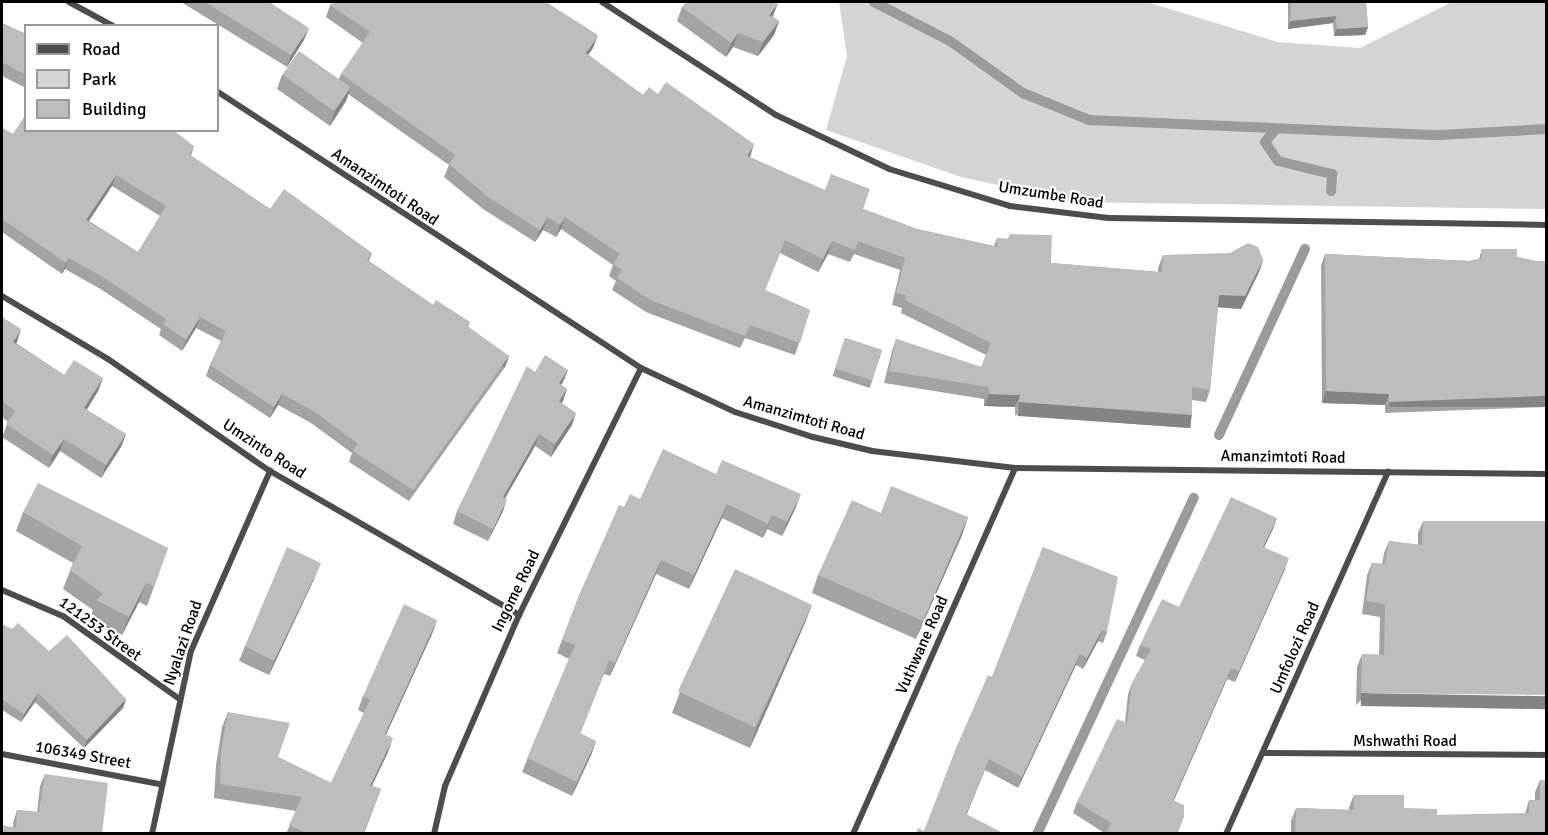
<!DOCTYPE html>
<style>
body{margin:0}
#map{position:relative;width:1548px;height:835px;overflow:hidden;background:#fff;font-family:Signika,sans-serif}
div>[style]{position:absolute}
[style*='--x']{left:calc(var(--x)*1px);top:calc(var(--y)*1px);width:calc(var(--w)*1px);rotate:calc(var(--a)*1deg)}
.green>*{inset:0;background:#d4d4d4}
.stream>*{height:10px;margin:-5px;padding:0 5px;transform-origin:5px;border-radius:5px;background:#9b9b9b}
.minor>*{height:6px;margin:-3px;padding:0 3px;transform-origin:3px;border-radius:3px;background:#4d4d4d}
.wall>*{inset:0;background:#a3a3a3;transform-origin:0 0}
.shaded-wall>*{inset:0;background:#848484;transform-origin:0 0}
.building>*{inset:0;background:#bdbdbd;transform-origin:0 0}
span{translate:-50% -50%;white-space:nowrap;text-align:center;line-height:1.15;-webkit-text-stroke:4.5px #fff;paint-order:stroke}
.street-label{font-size:16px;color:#000}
.frame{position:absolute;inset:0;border:3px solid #000;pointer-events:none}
.legend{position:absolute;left:24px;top:24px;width:195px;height:108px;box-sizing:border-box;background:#fff;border:2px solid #999;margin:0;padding:8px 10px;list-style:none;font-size:18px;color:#000}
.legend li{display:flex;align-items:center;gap:12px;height:30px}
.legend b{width:30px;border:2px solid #999}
</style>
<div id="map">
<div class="green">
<div style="clip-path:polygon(839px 2px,1147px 2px,1278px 42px,1360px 48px,1452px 2px,1546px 2px,1546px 209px,1074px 202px,961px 177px,826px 130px,847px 56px)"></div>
</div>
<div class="stream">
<div style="--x:874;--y:2;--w:85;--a:27.2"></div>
<div style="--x:950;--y:41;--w:90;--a:35.5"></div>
<div style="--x:1023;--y:93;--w:71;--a:22.2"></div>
<div style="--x:1089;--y:120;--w:350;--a:2.5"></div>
<div style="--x:1439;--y:135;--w:107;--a:-3.2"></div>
<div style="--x:1274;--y:131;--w:14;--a:129"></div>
<div style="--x:1265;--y:142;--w:23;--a:56"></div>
<div style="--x:1278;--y:161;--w:56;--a:13.5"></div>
<div style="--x:1332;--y:174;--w:17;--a:93"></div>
<div style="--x:1219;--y:435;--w:205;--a:-65.2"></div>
<div style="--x:1037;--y:834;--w:371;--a:-65"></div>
</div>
<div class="minor">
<div style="--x:69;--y:2;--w:50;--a:28.6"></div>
<div style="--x:602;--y:2;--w:207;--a:33"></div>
<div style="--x:776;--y:115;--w:125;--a:25.5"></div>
<div style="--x:889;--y:169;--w:127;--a:17"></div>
<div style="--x:1010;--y:206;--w:99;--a:7"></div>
<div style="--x:1108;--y:218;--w:438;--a:0.9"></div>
<div style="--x:218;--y:92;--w:505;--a:33.12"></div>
<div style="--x:641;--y:368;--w:104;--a:25.1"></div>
<div style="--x:735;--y:412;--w:82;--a:17.8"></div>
<div style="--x:813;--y:437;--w:61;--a:13.3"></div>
<div style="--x:872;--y:451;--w:144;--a:6.8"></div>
<div style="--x:1015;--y:468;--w:531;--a:0.65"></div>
<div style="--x:2;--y:296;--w:123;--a:30.7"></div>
<div style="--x:108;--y:359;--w:197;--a:34.7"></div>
<div style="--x:270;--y:471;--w:288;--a:30"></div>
<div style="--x:2;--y:590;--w:66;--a:23.1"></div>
<div style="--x:63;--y:616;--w:141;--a:35.5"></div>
<div style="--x:1263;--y:753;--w:283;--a:0.4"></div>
<div style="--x:2;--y:754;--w:160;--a:10.8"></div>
<div style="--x:152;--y:834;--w:187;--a:-78"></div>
<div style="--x:191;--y:651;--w:197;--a:-66.3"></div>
<div style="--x:434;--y:834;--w:49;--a:-77.1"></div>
<div style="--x:445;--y:786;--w:186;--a:-66.6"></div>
<div style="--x:519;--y:615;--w:275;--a:-63.7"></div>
<div style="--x:853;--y:834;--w:400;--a:-66.1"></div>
<div style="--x:1226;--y:834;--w:397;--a:-65.9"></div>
</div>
<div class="wall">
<div style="clip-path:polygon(181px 2px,269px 2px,304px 40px,287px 67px)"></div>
<div style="clip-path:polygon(1288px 2px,1366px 2px,1368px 27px,1365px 35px,1334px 36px,1333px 23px,1288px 29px)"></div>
<div style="clip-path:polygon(330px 5px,593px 48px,588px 55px,643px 95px,750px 157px,863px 209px,917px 229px,994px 246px,997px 238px,1008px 239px,1010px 234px,1051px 263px,1158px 272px,1158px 268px,1163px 255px,1263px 260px,1259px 272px,1241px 309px,1218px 307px,1210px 390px,1206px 402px,1192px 400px,1192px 415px,1188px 428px,1015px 415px,1015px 407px,984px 406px,984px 399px,884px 383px,892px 351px,896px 339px,981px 367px,986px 355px,901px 313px,902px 308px,892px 305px,900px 270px,854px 254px,850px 262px,828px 254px,818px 272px,780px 253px,765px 290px,810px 310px,795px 355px,745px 338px,740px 348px,646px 312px,612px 290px,616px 281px,609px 276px,613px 265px,561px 229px,556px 237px,543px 230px,535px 242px,483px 209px,444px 177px,449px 165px,348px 94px,346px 101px,330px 126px,277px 89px,282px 75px,339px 79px,341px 74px,363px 43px,326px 17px)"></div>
<div style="clip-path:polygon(682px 7px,773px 17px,779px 21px,774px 35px,758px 56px,733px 47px,726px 57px,677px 21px)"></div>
<div style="clip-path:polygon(2px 23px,26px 34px,26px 88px,2px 76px)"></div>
<div style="clip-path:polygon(evenodd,2px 128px,13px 134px,194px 146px,191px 156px,270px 209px,372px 253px,369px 261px,433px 305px,470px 322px,468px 327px,509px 356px,505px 367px,409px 501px,349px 462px,352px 453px,311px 423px,278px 405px,270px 418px,206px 376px,210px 365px,221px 341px,196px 328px,182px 351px,159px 335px,161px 329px,102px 290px,65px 269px,62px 274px,2px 232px,2px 128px,112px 186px,160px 216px,138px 252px,89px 221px,112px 186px)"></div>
<div style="clip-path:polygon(1482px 249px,1535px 261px,1546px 261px,1546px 407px,1385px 413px,1385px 405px,1322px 403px,1321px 266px,1325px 254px,1469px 261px,1479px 259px)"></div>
<div style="clip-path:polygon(2px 317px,17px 342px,16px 343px,64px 375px,103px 378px,98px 391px,87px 410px,126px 434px,121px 447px,101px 478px,60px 451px,49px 468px,2px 437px,8px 422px,2px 417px)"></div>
<div style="left:845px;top:338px;width:39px;height:40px;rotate:18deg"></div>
<div style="clip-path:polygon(568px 370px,561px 385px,567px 389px,562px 403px,572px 425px,551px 457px,535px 446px,505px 498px,503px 511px,488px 541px,453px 524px,457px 511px,535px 372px)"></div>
<div style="clip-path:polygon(716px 474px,796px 507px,782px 536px,767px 529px,763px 538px,722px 518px,689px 589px,656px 574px,610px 676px,604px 674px,580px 734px,596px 741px,591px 755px,572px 796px,522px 772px,569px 659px,557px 653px,580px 593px,624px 507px,640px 499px)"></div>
<div style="clip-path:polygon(23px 512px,168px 548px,147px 606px,139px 602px,122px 635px,89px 619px,93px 610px,63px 589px,73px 563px,16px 531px)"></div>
<div style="clip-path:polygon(881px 513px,968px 517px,962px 535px,916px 639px,812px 593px,818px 575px)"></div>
<div style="clip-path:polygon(1277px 518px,1264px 547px,1285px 569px,1235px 682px,1227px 679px,1174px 800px,1184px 816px,1177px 834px,1106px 834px,1073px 813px,1077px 802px,1125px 722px,1128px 694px,1132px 683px,1145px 660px,1136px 656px,1140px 645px,1179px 607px)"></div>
<div style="clip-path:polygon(1423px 521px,1546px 521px,1356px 705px,1357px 667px,1362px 654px,1379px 655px,1380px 617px,1362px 614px,1367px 575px,1372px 563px,1382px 564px,1384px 553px,1389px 541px,1418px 545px,1418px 533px)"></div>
<div style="clip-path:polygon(1043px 547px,1107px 632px,1103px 643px,1098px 641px,1083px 669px,1076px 665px,1018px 788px,985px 770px,967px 814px,924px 831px,992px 677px)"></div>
<div style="clip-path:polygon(315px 577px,269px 675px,239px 661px,245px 646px)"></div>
<div style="clip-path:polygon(812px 605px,804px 625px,750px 748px,672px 713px,680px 692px)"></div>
<div style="clip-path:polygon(437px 620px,432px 634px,386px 734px,388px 752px,372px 786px,381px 789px,364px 834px,286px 834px,296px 811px,214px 798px,216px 765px,222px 727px,228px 712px,278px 757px,331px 783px,364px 713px,358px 710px,363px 696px)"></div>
<div style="clip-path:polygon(2px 624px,49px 651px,126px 699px,123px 708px,84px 748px,35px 702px,21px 722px,2px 710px)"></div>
<div style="clip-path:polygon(45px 774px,102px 834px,2px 834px,13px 827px,13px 823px,17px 810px,37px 812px,40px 786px)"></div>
<div style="clip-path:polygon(1540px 780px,1546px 834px,1291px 834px,1291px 821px,1296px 808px,1349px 810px,1349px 807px,1354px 795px,1404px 808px,1437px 815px,1525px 814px,1529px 800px,1535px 800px,1535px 792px)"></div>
</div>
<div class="shaded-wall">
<div style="clip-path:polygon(778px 3px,773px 16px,764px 28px,769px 15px)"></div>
<div style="clip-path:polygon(1336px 16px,1333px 23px,1288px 29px,1290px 21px)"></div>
<div style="clip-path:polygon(779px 21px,774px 35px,758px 56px,763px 42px)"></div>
<div style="clip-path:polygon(1368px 27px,1365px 35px,1334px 36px,1337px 29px)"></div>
<div style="clip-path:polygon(309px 28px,304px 40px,287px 67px,291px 55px)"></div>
<div style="clip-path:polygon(738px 33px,733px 47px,726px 57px,731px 43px)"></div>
<div style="clip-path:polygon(598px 35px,593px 48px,581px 65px,586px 53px)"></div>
<div style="clip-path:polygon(351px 87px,346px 101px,330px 126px,335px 111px)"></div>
<div style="clip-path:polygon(754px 144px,750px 157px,747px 156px)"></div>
<div style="clip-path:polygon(116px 175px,112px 186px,82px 231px,86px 220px)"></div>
<div style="clip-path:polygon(548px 217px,543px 230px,535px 242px,540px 230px)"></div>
<div style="clip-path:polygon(565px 217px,561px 229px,556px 237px,560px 225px)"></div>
<div style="clip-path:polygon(832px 241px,828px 254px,818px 272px,823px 259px)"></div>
<div style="clip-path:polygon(69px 258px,65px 269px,62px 274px,66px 263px)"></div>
<div style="clip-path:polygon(1263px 260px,1259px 272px,1241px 309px,1214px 307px,1219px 295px)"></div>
<div style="clip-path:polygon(200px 317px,196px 328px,182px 351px,186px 340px)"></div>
<div style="clip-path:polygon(21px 329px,17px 342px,9px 355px,13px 342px)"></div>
<div style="left:509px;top:356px;width:12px;height:165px;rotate:110deg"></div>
<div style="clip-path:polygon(568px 370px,563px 382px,554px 396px,559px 383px)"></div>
<div style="clip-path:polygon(103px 378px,98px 391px,79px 421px,84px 408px)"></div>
<div style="clip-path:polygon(567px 389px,563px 401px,555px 414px,559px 401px)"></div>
<div style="clip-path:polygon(1326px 391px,1389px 394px,1385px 405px,1322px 403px)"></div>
<div style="clip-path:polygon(282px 394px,278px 405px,270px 418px,274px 407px)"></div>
<div style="clip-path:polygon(989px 394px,1020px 395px,1015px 407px,984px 406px)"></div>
<div style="left:1546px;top:396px;width:11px;height:157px;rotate:90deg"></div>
<div style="left:1019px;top:402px;width:173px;height:14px;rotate:4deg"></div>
<div style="clip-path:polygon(576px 413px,572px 425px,551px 457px,555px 444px)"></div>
<div style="clip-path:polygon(126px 434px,121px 447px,101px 478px,106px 465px)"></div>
<div style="clip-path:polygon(539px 434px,535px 446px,499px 509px,503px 497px)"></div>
<div style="clip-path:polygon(64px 439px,60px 451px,49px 468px,53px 455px)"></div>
<div style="clip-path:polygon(801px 494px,796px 507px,782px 536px,787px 522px)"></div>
<div style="clip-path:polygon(507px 499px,503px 511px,488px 541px,493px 529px)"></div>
<div style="clip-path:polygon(727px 504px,722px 518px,689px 589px,694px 575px)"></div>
<div style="clip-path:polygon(772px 515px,767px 529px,763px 538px,768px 524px)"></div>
<div style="clip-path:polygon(968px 517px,962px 535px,916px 639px,923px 621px)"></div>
<div style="clip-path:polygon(1277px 518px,1273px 529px,1259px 558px,1263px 547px)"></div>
<div style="clip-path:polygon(1289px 558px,1285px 569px,1235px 682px,1239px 671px)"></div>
<div style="clip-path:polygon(661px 560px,656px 574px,610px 676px,615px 663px)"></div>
<div style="clip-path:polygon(321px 563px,315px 577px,269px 675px,274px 661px)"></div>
<div style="clip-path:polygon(146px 583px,139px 602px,122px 635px,129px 617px)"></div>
<div style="clip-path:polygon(812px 605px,804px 625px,750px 748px,757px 727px)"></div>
<div style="clip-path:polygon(437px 620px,432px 634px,380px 748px,385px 734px)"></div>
<div style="clip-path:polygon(1102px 630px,1098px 641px,1083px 669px,1087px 658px)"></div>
<div style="clip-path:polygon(1080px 654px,1076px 665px,1018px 788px,1022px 777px)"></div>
<div style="clip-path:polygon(1231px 668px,1227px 679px,1169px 811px,1173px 800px)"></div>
<div style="clip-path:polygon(38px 693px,35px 702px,21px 722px,24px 714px)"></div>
<div style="left:1361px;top:693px;width:185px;height:13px;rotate:1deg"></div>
<div style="clip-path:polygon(126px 699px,123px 708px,84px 748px,87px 740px)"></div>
<div style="clip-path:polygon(393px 738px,388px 752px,365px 800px,370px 786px)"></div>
<div style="clip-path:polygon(596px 741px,591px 755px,572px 796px,577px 782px)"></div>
</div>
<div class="building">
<div style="clip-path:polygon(205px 2px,269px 2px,309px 28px,291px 55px)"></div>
<div style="clip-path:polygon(333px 2px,546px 2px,598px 35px,586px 53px,643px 95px,649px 87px,658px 94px,666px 82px,754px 144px,747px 156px,825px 190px,831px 174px,870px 189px,863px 209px,917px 229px,997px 247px,997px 238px,1009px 239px,1010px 234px,1052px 235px,1051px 263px,1162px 272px,1163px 255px,1230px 253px,1248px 243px,1258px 247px,1263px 260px,1245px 296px,1219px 295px,1210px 390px,1192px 387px,1192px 415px,1019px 402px,1020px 395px,989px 394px,989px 387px,889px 371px,896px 339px,981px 367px,991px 343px,905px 300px,906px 295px,896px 293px,905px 258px,858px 241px,855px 250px,832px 241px,823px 259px,785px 240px,765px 290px,810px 310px,800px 343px,750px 325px,745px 336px,650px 300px,617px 278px,622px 270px,613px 264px,620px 254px,565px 217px,560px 225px,548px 217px,540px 230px,488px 197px,449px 164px,455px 155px,341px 74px,370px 32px,330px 5px)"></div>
<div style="clip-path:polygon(686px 2px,776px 2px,778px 3px,769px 15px,779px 21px,763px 42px,738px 33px,731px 43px,682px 7px)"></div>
<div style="clip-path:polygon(1291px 2px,1366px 2px,1368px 27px,1337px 29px,1336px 16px,1290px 21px)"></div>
<div style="clip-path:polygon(2px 23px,26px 34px,26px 75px,2px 62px)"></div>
<div style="left:299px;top:51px;width:63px;height:29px;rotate:35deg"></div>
<div style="clip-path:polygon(evenodd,26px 114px,26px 130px,173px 130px,194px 146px,189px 154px,270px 209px,284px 189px,372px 253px,367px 260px,433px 305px,436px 300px,470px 322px,467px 326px,509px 356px,413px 490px,353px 451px,358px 444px,315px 412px,282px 394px,274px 407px,210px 365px,226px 331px,200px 317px,186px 340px,163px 324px,166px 319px,106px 279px,69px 258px,66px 263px,2px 219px,2px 128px,13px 134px,26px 114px,116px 175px,166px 206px,138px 252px,86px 220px,116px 175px)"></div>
<div style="clip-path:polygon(1482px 249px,1517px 249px,1517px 257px,1535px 261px,1546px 261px,1546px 396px,1389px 402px,1389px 394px,1326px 391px,1325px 254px,1469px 261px,1482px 258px)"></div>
<div style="clip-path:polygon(2px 317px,21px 329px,13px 342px,64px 375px,74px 360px,103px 378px,84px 408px,126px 434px,106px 465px,64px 439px,53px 455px,6px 424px,15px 411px,2px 401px)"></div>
<div style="left:845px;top:338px;width:39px;height:32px;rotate:18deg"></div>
<div style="clip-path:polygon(545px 355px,568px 370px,559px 383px,567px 389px,559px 401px,576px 413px,555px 444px,539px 434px,503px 497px,507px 499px,493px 529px,457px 511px,527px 366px,535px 372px)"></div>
<div style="clip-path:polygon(663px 449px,716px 474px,722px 460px,801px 494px,787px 522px,772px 515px,768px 524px,727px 504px,694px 575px,661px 560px,615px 663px,609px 660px,580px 733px,596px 741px,577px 782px,527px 758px,575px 645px,562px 640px,580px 593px,619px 505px,624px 507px,630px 494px,640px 499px)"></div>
<div style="clip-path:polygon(38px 483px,168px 548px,154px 587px,146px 583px,129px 617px,96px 600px,103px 594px,70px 570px,82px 546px,23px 512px)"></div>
<div style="clip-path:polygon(891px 486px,968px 517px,923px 621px,818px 575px,852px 500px,881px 513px)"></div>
<div style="clip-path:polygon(1231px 497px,1277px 518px,1263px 547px,1289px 558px,1239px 671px,1231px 668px,1173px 800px,1184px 805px,1184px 816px,1176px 834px,1106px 834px,1111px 823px,1077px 802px,1117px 719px,1127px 723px,1132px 683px,1151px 649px,1140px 645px,1162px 599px,1179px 607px)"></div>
<div style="clip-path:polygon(1423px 521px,1546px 521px,1546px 695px,1361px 693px,1362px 654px,1384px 655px,1385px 604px,1366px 601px,1372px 563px,1385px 564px,1389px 541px,1422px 545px)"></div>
<div style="clip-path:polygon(287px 547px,321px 563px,274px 661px,245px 646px)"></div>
<div style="clip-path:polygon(1043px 547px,1118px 577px,1107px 632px,1102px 630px,1087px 658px,1080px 654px,1022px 777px,989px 759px,966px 814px,1005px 834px,916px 834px,918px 828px,924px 831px,956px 748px,988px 675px,992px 677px)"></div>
<div style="left:735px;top:569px;width:85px;height:135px;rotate:25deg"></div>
<div style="clip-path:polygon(404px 604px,437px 620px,385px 734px,393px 738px,370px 786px,381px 789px,363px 834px,308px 834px,289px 825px,302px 797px,220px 784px,221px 751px,228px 712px,290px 723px,278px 757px,331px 783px,370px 700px,363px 696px)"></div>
<div style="clip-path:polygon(18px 623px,49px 651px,67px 635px,126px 699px,87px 740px,38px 693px,24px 714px,3px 700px,2px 705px,2px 624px,12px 629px)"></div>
<div style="clip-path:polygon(45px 774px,108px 783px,102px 834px,2px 834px,2px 825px,16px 828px,17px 810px,39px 812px)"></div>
<div style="clip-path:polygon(1540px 780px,1546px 780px,1546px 834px,1295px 834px,1296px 808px,1354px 810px,1354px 795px,1404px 795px,1404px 808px,1437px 809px,1437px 815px,1529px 813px,1529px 800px,1540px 800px)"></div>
</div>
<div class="street-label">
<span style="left:385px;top:187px;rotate:34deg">Amanzimtoti Road</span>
<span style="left:1051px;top:195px;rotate:9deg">Umzumbe Road</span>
<span style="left:804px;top:418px;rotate:16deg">Amanzimtoti Road</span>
<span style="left:264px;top:449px;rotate:33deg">Umzinto Road</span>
<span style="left:1283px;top:457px;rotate:1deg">Amanzimtoti Road</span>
<span style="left:516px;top:591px;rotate:-64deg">Ingome Road</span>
<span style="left:100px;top:629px;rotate:36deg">121253 Street</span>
<span style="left:183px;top:643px;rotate:-71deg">Nyalazi Road</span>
<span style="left:922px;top:645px;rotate:-66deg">Vuthwane Road</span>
<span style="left:1295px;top:648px;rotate:-66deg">Umfolozi Road</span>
<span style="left:1405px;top:741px">Mshwathi Road</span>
<span style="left:83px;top:755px;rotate:10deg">106349 Street</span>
</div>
<div class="frame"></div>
<ul class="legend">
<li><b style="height:8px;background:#4d4d4d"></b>Road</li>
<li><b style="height:16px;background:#d4d4d4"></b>Park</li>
<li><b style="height:16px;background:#bdbdbd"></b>Building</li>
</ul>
</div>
